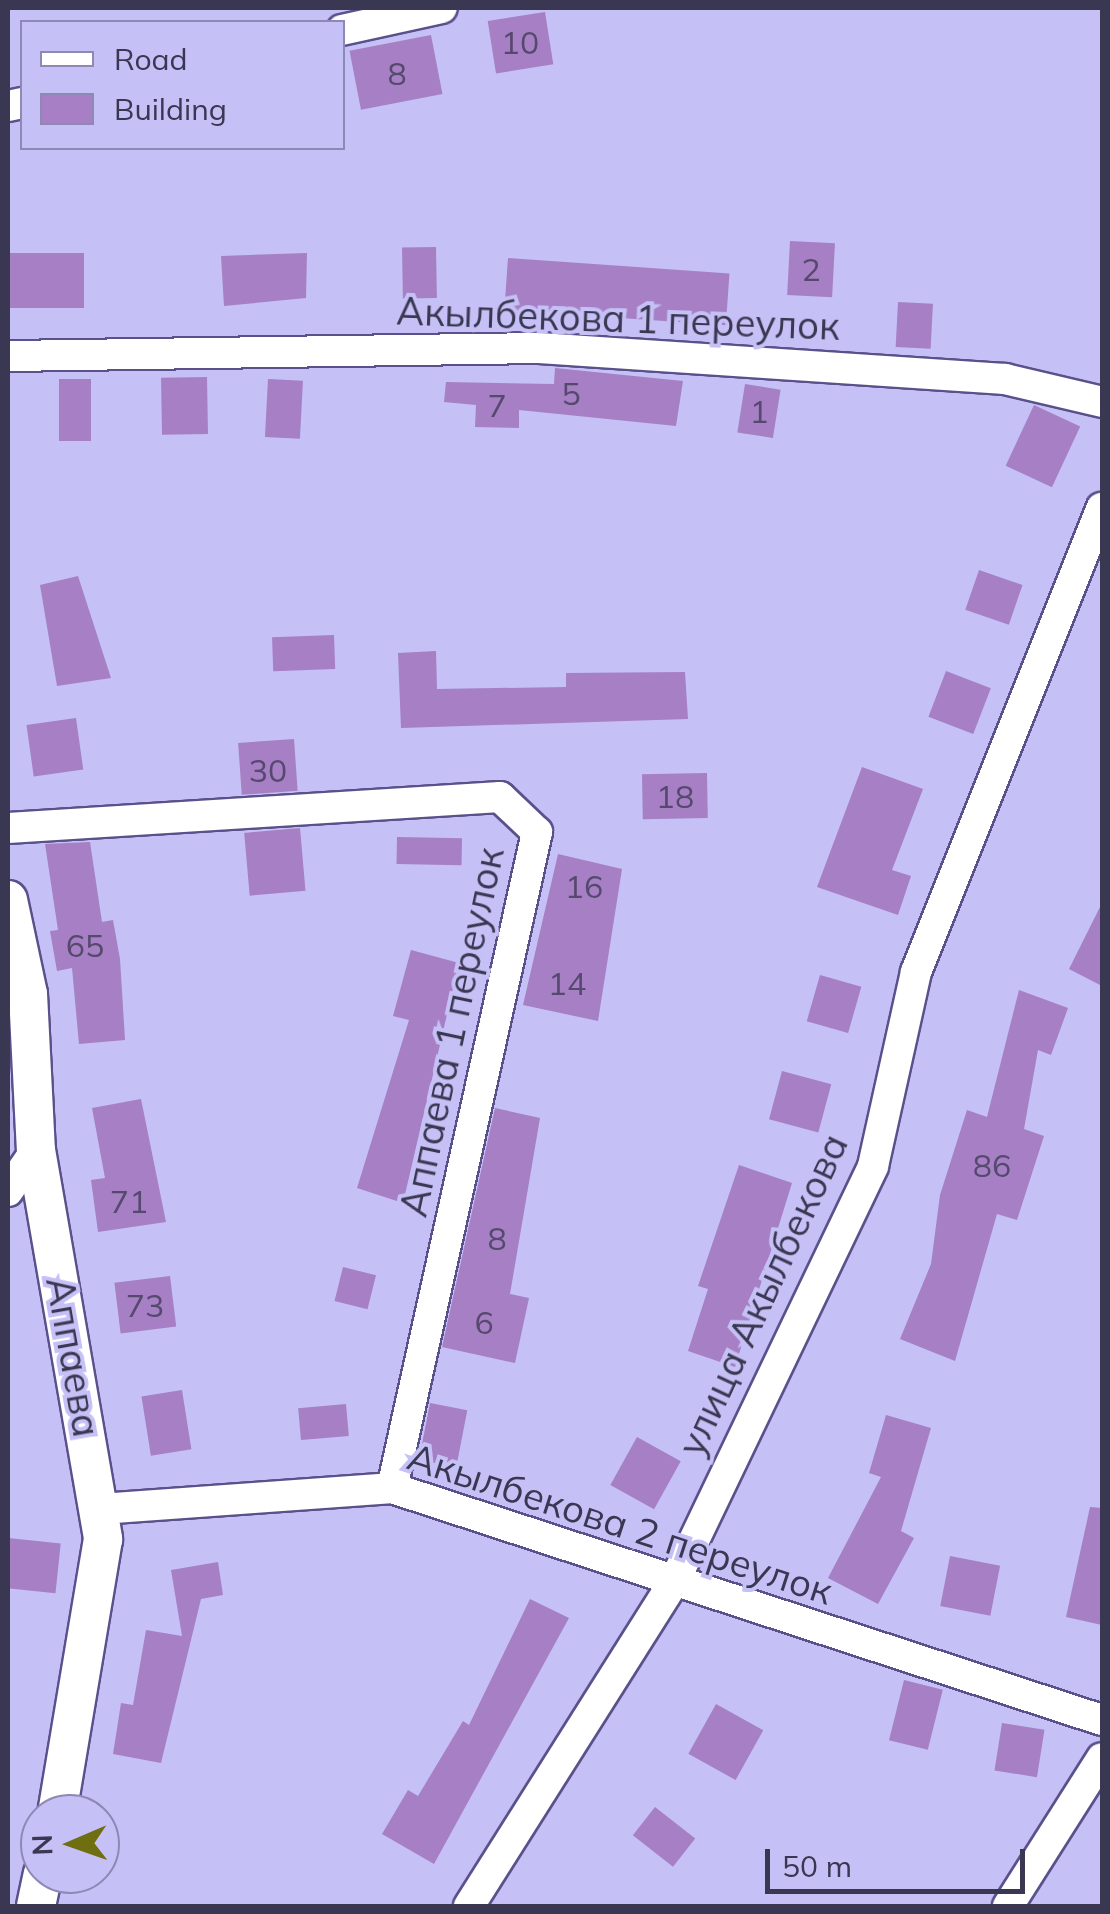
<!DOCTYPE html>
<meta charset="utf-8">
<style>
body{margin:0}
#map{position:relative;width:1110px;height:1914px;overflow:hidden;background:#c5c0f5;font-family:Mulish,sans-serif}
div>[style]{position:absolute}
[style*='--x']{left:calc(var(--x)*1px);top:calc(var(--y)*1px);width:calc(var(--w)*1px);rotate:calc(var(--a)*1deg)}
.building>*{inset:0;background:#a67fc4;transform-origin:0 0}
.roads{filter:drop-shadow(2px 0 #5a518b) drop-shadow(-2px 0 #5a518b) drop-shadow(0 2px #5a518b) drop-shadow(0 -2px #5a518b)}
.minor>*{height:30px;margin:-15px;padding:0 15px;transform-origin:15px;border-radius:15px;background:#fff}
.tertiary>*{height:38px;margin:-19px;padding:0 19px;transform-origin:19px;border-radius:19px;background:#fff}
span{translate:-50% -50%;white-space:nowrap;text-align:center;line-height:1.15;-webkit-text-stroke:8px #c5c0f5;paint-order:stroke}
.number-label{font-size:32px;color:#55496e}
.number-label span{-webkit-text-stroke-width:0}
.street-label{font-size:38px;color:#3a3752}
.frame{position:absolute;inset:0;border:10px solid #3a3752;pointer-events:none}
.legend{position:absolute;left:20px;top:20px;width:325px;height:130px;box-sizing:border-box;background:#c5c0f5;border:2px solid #8d89b4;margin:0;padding:12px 18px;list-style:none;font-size:30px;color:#3a3752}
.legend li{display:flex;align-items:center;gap:20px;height:50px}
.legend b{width:50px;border:2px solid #8d89b4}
.north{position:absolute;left:20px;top:1794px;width:100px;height:100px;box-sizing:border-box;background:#c5c0f5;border:2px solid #8d89b4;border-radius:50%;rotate:268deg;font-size:28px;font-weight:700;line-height:40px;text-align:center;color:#3a3752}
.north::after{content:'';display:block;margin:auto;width:35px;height:45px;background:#6f6f11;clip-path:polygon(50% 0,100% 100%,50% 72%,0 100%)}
.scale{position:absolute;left:765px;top:1849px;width:260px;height:45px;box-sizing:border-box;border:5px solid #3a3752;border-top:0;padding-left:12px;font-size:30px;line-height:35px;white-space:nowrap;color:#3a3752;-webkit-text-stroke:8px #c5c0f5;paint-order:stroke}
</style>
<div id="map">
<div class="building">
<div style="left:545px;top:12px;width:53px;height:58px;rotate:81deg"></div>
<div style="left:431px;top:35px;width:60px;height:83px;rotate:79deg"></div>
<div style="left:790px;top:241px;width:45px;height:54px;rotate:3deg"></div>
<div style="left:436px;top:247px;width:51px;height:34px;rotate:89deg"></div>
<div style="left:84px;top:253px;width:55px;height:76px;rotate:90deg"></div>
<div style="clip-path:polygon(307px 253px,306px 298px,224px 306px,221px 256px)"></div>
<div style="left:508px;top:258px;width:222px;height:52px;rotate:4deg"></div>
<div style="left:898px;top:302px;width:35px;height:45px;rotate:3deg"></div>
<div style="clip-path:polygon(555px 368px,683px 381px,676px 426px,519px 410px,519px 428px,475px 427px,476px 405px,444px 402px,446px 382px,554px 384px)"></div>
<div style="left:207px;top:377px;width:57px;height:46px;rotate:89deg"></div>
<div style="left:59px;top:379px;width:32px;height:62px"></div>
<div style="left:268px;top:379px;width:35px;height:58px;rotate:3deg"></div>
<div style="left:745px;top:384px;width:36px;height:49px;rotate:9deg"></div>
<div style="left:1034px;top:405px;width:51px;height:67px;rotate:25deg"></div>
<div style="left:979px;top:570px;width:46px;height:42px;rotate:19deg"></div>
<div style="clip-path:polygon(78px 576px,111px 678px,57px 686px,40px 585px)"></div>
<div style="left:334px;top:635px;width:34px;height:62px;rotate:88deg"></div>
<div style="clip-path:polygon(436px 651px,437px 689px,566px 687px,566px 673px,685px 672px,688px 719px,401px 728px,398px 653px)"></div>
<div style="left:946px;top:671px;width:48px;height:49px;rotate:21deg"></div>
<div style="left:76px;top:718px;width:52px;height:50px;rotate:82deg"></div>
<div style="left:294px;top:739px;width:52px;height:56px;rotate:86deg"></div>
<div style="clip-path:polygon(862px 767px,923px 789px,892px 870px,911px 876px,898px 915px,817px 887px)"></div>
<div style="left:707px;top:773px;width:45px;height:65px;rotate:89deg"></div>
<div style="left:300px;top:828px;width:63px;height:56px;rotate:85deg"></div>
<div style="left:397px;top:837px;width:65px;height:27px;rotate:1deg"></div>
<div style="clip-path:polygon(90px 842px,102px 922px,113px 920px,120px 959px,125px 1040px,79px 1044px,72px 968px,57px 971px,50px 931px,58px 930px,45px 844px)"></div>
<div style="clip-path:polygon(558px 854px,622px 869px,598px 1021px,523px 1005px)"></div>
<div style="clip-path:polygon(1102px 903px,1102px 986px,1069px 969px)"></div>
<div style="clip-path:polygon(411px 950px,459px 963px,403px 1203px,357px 1188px,409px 1020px,393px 1016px)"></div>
<div style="left:820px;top:975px;width:43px;height:48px;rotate:16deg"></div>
<div style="clip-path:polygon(1019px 990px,1068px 1008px,1051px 1055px,1038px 1050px,1024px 1129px,1044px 1136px,1017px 1220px,997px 1214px,955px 1361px,900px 1339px,931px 1264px,940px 1195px,967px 1110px,987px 1117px)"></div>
<div style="left:782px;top:1071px;width:51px;height:50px;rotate:15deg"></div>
<div style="clip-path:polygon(141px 1099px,166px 1222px,98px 1232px,91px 1180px,105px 1178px,92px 1108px)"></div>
<div style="clip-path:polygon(495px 1108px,540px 1118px,510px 1294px,529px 1298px,515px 1363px,442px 1347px)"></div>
<div style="clip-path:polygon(739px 1165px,792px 1183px,735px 1367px,688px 1351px,708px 1289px,698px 1286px)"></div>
<div style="left:343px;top:1267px;width:34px;height:35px;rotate:14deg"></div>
<div style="left:170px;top:1276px;width:51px;height:56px;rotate:83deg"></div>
<div style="left:182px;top:1390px;width:60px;height:41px;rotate:81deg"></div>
<div style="left:430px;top:1403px;width:38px;height:58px;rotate:11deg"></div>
<div style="left:346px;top:1404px;width:32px;height:48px;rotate:85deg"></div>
<div style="clip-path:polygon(886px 1415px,931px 1428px,901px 1531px,914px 1538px,878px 1604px,828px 1578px,881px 1477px,869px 1473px)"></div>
<div style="left:637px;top:1437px;width:50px;height:55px;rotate:29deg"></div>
<div style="clip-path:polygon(1090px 1507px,1102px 1508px,1102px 1625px,1066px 1617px)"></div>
<div style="left:8px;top:1538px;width:53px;height:50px;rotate:6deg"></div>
<div style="left:950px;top:1556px;width:51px;height:51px;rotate:11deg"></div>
<div style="clip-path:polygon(218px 1562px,223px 1595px,201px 1599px,161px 1763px,113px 1754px,121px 1703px,133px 1705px,146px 1630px,182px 1636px,171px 1570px)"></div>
<div style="clip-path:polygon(530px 1599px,569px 1618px,434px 1864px,382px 1834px,408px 1790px,418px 1796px,463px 1721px,469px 1725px)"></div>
<div style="left:904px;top:1680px;width:40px;height:62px;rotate:14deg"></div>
<div style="left:716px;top:1704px;width:54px;height:57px;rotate:29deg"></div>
<div style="left:1002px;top:1723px;width:43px;height:48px;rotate:9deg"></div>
<div style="left:655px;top:1807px;width:51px;height:36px;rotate:38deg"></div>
</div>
<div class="roads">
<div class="minor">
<div style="--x:342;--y:30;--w:102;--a:-12.4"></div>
<div style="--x:8;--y:106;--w:14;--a:-12"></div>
<div style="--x:8;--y:356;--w:531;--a:-0.86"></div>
<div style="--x:539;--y:348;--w:467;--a:3.8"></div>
<div style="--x:1005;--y:379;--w:100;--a:13.3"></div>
<div style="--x:8;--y:828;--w:493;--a:-3.6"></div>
<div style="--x:500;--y:797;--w:51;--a:43.4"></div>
<div style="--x:537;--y:832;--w:672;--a:102.46"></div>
<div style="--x:8;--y:1191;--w:50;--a:-55.7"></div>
<div style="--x:101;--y:1509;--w:292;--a:-4.1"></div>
<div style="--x:392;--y:1488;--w:747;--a:18.1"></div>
<div style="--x:469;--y:1906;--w:383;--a:-57.7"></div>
<div style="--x:674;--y:1582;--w:461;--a:-64.4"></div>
<div style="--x:873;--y:1166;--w:199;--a:-77.5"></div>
<div style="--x:916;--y:972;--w:500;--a:-68.2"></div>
<div style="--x:1008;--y:1906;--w:175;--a:-57.6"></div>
</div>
<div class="tertiary">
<div style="--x:8;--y:900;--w:96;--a:78"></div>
<div style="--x:28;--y:994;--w:156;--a:87.1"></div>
<div style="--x:36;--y:1150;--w:395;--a:80.2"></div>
<div style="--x:103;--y:1539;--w:279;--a:99.5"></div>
<div style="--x:36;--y:1906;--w:33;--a:-78"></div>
</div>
</div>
<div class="number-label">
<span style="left:520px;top:42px">10</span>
<span style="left:397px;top:73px">8</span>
<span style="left:811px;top:269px">2</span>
<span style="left:571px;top:393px">5</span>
<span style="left:497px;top:405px">7</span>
<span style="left:759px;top:411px">1</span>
<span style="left:268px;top:770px">30</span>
<span style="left:675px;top:796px">18</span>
<span style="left:584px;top:886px">16</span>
<span style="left:85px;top:945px">65</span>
<span style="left:567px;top:983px">14</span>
<span style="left:992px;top:1165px">86</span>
<span style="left:129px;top:1201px">71</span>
<span style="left:497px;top:1238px">8</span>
<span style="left:145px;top:1305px">73</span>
<span style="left:484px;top:1322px">6</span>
</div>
<div class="street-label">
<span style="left:618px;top:319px;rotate:2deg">Акылбекова 1 переулок</span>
<span style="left:452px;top:1032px;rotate:-78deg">Аппаева 1 переулок</span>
<span style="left:763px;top:1295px;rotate:-65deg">улица Акылбекова</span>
<span style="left:73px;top:1357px;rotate:80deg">Аппаева</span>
<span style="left:620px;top:1524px;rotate:18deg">Акылбекова 2 переулок</span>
</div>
<div class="frame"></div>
<ul class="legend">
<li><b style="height:12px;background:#fff"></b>Road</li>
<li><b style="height:28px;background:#a67fc4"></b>Building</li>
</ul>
<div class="north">N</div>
<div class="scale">50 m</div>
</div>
